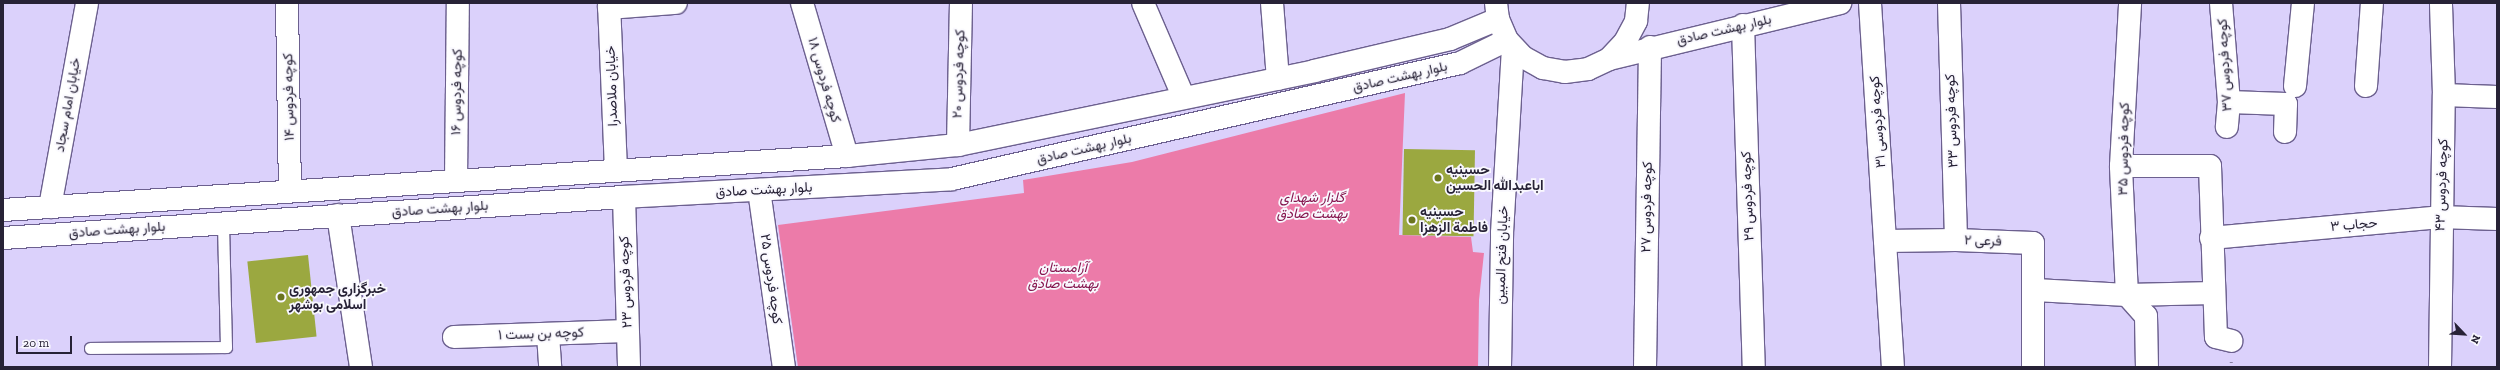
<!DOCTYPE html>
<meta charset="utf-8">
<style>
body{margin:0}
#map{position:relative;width:2500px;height:370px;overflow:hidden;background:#dbd1fb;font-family:"Zilla Slab",Vazirmatn,serif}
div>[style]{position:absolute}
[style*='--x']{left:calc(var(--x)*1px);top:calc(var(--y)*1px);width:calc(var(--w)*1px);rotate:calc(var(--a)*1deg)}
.green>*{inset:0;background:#ec7ba9}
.building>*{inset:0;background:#9ba840;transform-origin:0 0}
.path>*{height:2.5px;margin-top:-1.25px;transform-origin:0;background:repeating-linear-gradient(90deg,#8881a1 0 1px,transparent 0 4px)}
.roads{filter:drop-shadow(1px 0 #6c608f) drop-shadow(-1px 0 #6c608f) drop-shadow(0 1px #6c608f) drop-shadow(0 -1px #6c608f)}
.service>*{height:11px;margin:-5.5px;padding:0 5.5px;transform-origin:5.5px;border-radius:5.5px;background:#fff}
.minor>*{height:22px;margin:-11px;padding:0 11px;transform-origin:11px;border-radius:11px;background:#fff}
.tertiary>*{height:22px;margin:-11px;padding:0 11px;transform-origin:11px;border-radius:11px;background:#fff}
.dots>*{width:11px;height:11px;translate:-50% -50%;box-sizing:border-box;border:2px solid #f9f8fe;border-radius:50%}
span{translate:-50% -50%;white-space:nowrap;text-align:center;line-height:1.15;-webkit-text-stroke:3.5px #f9f8fe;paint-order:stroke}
.street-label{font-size:14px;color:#272236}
.poi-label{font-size:14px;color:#272236;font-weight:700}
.left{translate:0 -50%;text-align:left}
.park-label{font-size:14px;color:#86164f;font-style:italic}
.frame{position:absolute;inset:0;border:4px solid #272236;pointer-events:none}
.north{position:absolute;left:2444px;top:314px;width:40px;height:40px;-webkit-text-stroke:3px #f9f8fe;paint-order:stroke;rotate:115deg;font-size:11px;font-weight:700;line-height:16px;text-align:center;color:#272236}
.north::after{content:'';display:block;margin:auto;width:14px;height:18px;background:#272236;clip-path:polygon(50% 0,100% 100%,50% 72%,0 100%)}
.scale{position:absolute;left:16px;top:336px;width:56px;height:18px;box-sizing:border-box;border:2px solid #272236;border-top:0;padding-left:5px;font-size:12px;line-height:14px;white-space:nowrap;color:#272236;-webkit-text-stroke:3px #f9f8fe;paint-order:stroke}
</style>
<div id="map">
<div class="green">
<div style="clip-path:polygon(1405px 93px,1399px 235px,1471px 237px,1473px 252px,1484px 253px,1479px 300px,1478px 367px,798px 367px,778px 225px,1024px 193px,1023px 180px,1132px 162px)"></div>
</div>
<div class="building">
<div style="left:1404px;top:149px;width:71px;height:86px;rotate:1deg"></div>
<div style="left:308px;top:255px;width:82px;height:61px;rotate:84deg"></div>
</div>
<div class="path">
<div style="--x:2231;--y:367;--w:6;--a:-90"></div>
</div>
<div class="roads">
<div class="service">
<div style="--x:90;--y:348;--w:136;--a:-0.4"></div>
<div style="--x:226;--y:347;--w:124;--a:-91.4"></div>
</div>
<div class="minor">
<div style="--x:287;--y:3;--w:188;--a:89.1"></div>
<div style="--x:802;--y:3;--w:159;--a:73.6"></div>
<div style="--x:1143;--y:3;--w:103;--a:66.7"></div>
<div style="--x:1272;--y:3;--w:76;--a:85.5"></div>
<div style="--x:1870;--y:3;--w:365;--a:86.4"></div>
<div style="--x:1949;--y:3;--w:237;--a:88.3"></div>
<div style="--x:2221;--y:3;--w:99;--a:85.4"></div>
<div style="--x:2229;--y:102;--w:25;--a:95"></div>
<div style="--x:609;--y:8;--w:67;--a:-4.3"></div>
<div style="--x:1743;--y:25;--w:342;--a:88.2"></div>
<div style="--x:2295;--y:86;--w:83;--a:-84.5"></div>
<div style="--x:2366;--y:86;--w:83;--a:-85.9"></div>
<div style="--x:2444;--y:95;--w:53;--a:2.2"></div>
<div style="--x:2229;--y:102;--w:57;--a:2"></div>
<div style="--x:2286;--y:104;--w:28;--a:92"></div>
<div style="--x:958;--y:145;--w:142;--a:-88.8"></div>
<div style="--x:2121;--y:166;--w:89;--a:0"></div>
<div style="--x:2210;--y:166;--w:171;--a:88"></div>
<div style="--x:2216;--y:337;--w:16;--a:14"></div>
<div style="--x:456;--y:180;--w:177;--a:-89.4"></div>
<div style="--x:759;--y:190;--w:179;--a:82"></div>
<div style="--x:624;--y:197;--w:170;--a:88.3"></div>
<div style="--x:50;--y:207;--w:207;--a:-79.7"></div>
<div style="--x:2211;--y:238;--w:230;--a:-5.2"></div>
<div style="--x:2440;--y:217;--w:57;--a:2"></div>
<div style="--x:1885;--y:241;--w:71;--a:-0.8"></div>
<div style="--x:1956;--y:240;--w:77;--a:2.2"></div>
<div style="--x:2033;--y:243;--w:124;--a:90"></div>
<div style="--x:2035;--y:290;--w:92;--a:3.1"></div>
<div style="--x:2127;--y:295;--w:87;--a:-1.3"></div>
<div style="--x:2127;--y:295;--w:129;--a:-92.7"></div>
<div style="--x:2121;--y:166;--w:163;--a:-86.8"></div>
<div style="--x:2127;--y:295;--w:28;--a:48"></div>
<div style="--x:2146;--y:316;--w:51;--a:88.9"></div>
<div style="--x:548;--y:335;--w:32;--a:86"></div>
<div style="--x:454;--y:337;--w:173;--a:-2"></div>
<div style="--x:1645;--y:367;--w:320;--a:-89.1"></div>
<div style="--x:2440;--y:367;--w:272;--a:-89.2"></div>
<div style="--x:2444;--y:95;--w:92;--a:-91.9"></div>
</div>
<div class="tertiary">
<div style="--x:609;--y:3;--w:167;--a:87.6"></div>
<div style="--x:1496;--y:3;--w:16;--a:83"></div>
<div style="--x:1498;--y:19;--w:23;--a:67"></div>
<div style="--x:1507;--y:40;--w:23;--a:47"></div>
<div style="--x:1523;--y:57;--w:23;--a:29"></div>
<div style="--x:1543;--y:68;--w:22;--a:10"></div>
<div style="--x:1565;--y:72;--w:23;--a:-7"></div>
<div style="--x:1588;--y:69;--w:23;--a:-25"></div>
<div style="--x:1609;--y:59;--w:23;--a:-47"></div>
<div style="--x:1625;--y:42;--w:24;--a:-62"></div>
<div style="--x:1636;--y:21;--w:18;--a:-84"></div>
<div style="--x:1609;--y:59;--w:238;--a:-13.6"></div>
<div style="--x:3;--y:210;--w:846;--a:-3.66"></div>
<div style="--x:847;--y:156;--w:112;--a:-5.7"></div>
<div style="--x:958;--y:145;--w:364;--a:-11.7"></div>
<div style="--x:1314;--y:71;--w:140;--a:-13.2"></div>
<div style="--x:1450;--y:39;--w:52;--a:-22.6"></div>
<div style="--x:338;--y:215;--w:154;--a:81.4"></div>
<div style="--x:3;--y:238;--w:622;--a:-3.78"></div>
<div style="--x:624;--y:197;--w:328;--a:-3.1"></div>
<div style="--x:952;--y:179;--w:521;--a:-12.86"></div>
<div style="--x:1460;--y:63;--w:52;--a:-26.1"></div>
<div style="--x:1500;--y:367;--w:134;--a:-89.1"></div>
<div style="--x:1502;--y:233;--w:186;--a:-86.6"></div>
</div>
</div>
<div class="dots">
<div style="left:1438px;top:178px;background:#6b751f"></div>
<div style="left:1412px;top:220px;background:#6b751f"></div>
<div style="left:281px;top:297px;background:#6b751f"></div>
</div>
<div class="street-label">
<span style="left:1724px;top:30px;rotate:-13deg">بلوار بهشت صادق</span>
<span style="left:2225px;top:65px;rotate:-93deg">کوچه فردوس ۳۷</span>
<span style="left:959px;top:74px;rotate:-88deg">کوچه فردوس ۲۰</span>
<span style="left:1400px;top:77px;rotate:-13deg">بلوار بهشت صادق</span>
<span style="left:824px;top:80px;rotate:74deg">کوچه فردوس ۱۸</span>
<span style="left:612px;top:86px;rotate:-92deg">خیابان ملاصدرا</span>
<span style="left:457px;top:92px;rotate:-89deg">کوچه فردوس ۱۶</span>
<span style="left:289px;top:97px;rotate:-91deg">کوچه فردوس ۱۴</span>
<span style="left:68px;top:105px;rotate:-80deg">خیابان امام سجاد</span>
<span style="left:1952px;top:121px;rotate:-92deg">کوچه فردوس ۳۳</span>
<span style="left:1878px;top:122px;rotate:-94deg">کوچه فردوسی ۳۱</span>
<span style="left:1084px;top:149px;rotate:-13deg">بلوار بهشت صادق</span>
<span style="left:2124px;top:149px;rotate:-89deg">کوچه فردوس ۳۵</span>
<span style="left:2442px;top:185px;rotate:-88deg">کوچه فردوس ۴۳</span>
<span style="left:764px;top:190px;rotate:-3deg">بلوار بهشت صادق</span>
<span style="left:1748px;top:196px;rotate:-92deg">کوچه فردوس ۲۹</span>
<span style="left:1647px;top:207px;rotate:-89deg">کوچه فردوس ۲۷</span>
<span style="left:440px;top:209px;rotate:-4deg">بلوار بهشت صادق</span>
<span style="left:2354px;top:225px;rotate:-5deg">حجاب ۳</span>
<span style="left:117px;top:230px;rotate:-4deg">بلوار بهشت صادق</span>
<span style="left:1983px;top:241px;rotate:2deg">فرعی ۲</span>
<span style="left:1502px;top:255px;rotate:-88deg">خیابان فتح المبین</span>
<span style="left:771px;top:279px;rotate:82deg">کوچه فردوس ۲۵</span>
<span style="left:626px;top:282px;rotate:-92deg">کوچه فردوس ۲۳</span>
<span style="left:541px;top:334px;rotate:-2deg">کوچه بن بست ۱</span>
</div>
<div class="poi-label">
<span class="left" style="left:1446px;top:178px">حسینیه<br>اباعبدالله الحسین</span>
<span class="left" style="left:1420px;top:220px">حسینیه<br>فاطمة الزهزا</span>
<span class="left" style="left:289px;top:297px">خبرگزاری جمهوری<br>اسلامی بوشهر</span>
</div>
<div class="park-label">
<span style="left:1312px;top:206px">گلزار شهدای<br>بهشت صادق</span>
<span style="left:1063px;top:276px">آرامستان<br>بهشت صادق</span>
</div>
<div class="frame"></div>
<div class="north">N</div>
<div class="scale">20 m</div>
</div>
